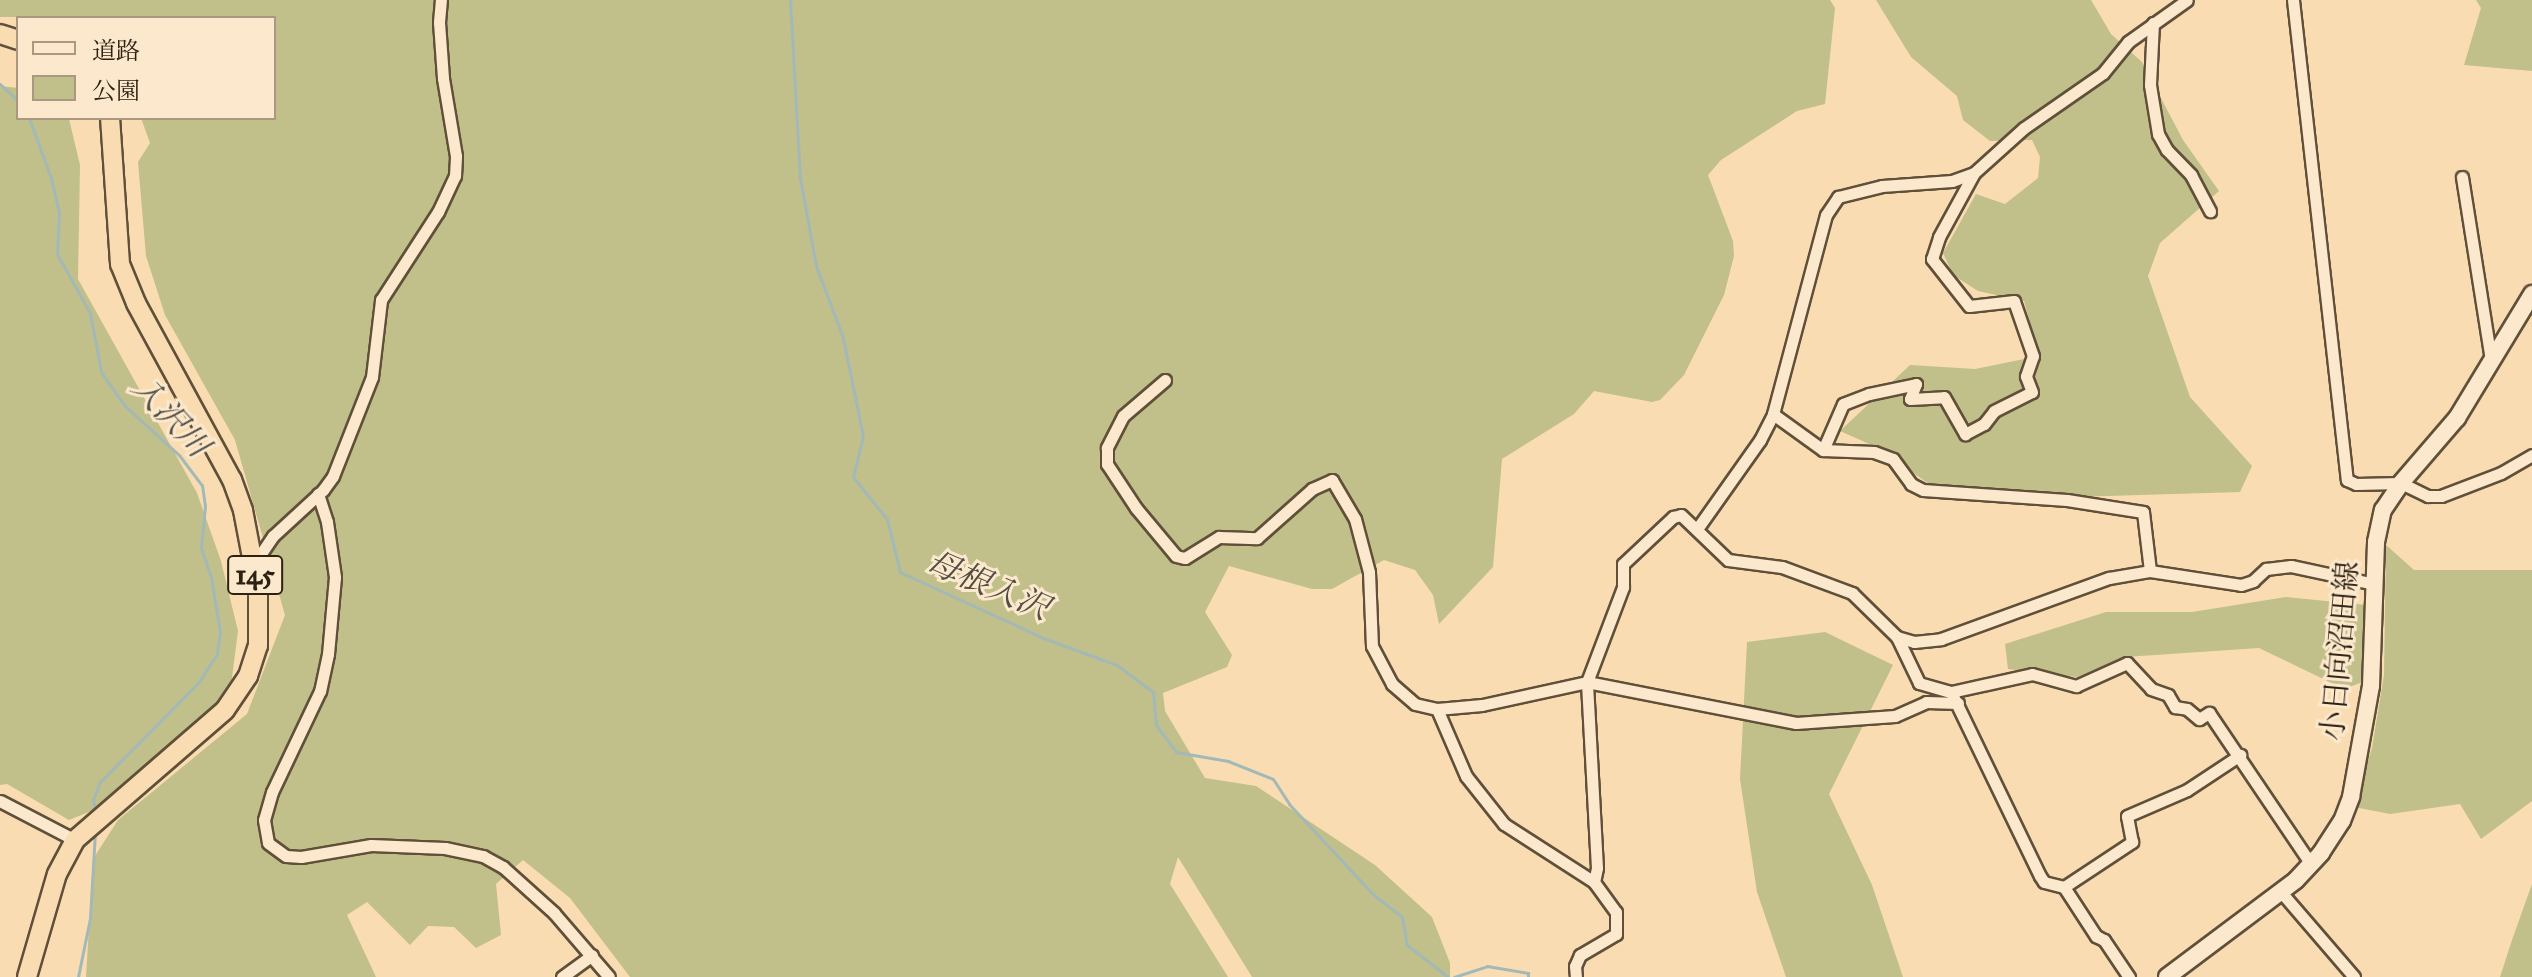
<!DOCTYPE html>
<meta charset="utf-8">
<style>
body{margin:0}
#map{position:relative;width:2532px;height:977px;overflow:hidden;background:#fadcb2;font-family:"IM FELL Great Primer","Noto Serif JP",serif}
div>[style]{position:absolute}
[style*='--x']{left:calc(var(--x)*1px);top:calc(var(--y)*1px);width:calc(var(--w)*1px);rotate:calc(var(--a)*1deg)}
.green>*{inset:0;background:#c1bf8a}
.stream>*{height:3px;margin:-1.5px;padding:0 1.5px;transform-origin:1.5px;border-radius:1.5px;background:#a3b9b7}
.roads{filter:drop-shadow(2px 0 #605039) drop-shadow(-2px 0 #605039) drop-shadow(0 2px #605039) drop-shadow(0 -2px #605039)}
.minor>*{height:11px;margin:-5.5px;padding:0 5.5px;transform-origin:5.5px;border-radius:5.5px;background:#fce8cd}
.secondary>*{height:16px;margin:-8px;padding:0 8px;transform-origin:8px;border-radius:8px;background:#fce8cd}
.trunk>*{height:18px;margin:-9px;padding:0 9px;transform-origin:9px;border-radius:9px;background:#fadcb2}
span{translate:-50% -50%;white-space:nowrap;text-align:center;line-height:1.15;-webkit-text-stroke:6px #fce8cd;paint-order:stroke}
.shield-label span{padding:2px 6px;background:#fce8cd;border:2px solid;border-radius:6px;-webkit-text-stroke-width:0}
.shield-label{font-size:28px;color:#2d2111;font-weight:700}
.street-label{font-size:30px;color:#2d2111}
.water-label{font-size:32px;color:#504f43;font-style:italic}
.legend{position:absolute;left:16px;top:16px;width:260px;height:104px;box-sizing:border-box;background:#fce8cd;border:2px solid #a99882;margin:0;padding:10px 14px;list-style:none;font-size:24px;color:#2d2111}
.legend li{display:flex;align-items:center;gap:16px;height:40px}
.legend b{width:40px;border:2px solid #a99882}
</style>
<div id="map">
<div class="green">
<div style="clip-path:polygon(0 0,1830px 0,1835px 8px,1825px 104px,1797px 111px,1721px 160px,1708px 175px,1733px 241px,1734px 256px,1724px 295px,1684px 375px,1660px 400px,1652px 402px,1594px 391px,1574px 414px,1502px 459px,1493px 567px,1439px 624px,1433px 595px,1415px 570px,1384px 560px,1332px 589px,1312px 589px,1229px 566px,1205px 612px,1232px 655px,1227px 667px,1163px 693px,1165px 711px,1205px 778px,1256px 786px,1375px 865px,1432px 917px,1450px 963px,1450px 977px,1252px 977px,1178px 857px,1170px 884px,1228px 977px,630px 977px,570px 898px,523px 860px,496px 884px,501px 935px,476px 948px,454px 927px,428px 926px,410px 945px,367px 902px,347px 915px,376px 977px,86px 977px,93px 859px,118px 820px,247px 714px,285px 615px,235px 440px,165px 315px,146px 256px,138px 162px,150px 143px,141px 118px,274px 118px,274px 18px,0 17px)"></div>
<div style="clip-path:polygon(1876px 0,2091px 0,2111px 34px,2142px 62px,2183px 140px,2219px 191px,2160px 243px,2148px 276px,2190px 397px,2252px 466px,2240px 492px,2073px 497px,1932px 486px,1876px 447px,1840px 431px,1910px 365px,1975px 369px,2039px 356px,2024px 301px,1978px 291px,1953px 275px,1943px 253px,1976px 194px,2005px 204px,2038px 178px,2040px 157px,2032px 140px,1990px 141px,1963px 120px,1957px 96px,1911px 57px)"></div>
<div style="clip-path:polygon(2476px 0,2532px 0,2532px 71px,2464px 65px,2481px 8px)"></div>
<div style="clip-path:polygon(0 86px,18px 88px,18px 118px,69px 119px,80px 165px,78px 279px,197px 493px,221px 561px,238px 631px,230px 693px,116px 801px,69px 820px,7px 784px,0 785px)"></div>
<div style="clip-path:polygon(2386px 545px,2414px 570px,2532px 570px,2532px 801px,2481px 839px,2460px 804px,2390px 814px,2354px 807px,2372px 748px,2384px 675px)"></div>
<div style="clip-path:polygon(2286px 597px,2366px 605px,2376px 677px,2344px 689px,2259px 648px,2125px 657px,2077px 677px,2008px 669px,2005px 644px,2106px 612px,2192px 612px)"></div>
<div style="clip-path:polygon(1825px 632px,1893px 665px,1829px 794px,1872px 885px,1903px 977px,1786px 977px,1757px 892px,1740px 779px,1747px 642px)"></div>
<div style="clip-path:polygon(2532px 884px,2532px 977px,2500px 977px,2512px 940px)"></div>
</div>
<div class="stream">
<div style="--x:790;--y:0;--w:178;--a:86.8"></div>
<div style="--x:800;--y:178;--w:89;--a:79.7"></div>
<div style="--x:816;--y:266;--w:77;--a:69.4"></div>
<div style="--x:843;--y:338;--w:100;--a:78.5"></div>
<div style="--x:863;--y:436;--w:42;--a:103.7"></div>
<div style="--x:853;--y:477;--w:54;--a:51"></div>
<div style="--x:887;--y:519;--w:55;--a:76.2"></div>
<div style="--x:900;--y:572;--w:161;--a:24.7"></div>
<div style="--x:1046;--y:639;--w:76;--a:20.1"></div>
<div style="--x:1117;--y:665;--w:45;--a:36.9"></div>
<div style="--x:1153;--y:692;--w:33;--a:85"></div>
<div style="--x:1156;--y:725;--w:34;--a:53"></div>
<div style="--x:1176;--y:752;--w:53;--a:9.8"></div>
<div style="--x:1228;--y:761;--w:48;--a:21.8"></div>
<div style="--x:1273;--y:779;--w:30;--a:57"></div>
<div style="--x:1289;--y:804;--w:125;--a:47"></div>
<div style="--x:1374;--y:895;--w:36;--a:38"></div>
<div style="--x:1402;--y:917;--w:28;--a:80"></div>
<div style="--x:1407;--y:945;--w:52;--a:38"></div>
<div style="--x:0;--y:84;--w:25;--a:43"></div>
<div style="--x:29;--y:118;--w:64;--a:69.9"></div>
<div style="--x:51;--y:178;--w:36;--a:77"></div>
<div style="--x:59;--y:213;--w:41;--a:92.8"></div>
<div style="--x:57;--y:254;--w:68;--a:60.8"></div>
<div style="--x:90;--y:313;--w:60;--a:79.4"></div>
<div style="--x:101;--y:372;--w:42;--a:54.8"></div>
<div style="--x:125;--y:406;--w:73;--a:42.2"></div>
<div style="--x:179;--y:455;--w:38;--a:53"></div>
<div style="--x:202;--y:485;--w:21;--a:82"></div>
<div style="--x:205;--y:506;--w:42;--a:95.4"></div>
<div style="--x:201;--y:548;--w:31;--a:71"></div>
<div style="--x:211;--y:577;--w:56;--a:80.7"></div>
<div style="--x:220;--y:632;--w:22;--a:98"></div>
<div style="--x:217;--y:654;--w:33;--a:123"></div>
<div style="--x:199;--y:682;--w:141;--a:134.7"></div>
<div style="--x:100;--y:782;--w:18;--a:112"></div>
<div style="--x:93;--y:799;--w:10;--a:79"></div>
<div style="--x:78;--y:977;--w:60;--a:-78.5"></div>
<div style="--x:90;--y:918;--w:86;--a:-86.7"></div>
<div style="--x:1454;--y:977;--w:35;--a:-18"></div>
<div style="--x:1487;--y:966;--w:42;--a:9.7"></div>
<div style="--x:1528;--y:973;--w:4;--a:90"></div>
</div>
<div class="roads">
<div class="minor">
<div style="--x:2293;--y:0;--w:483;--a:83.6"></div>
<div style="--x:2347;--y:480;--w:10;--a:24"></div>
<div style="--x:2356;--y:484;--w:45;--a:-1.3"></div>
<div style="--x:2401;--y:483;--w:30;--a:26"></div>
<div style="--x:2428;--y:496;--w:13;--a:0"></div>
<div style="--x:2441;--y:496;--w:64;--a:-21"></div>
<div style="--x:2501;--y:473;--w:36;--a:-30"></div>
<div style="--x:2153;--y:23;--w:62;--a:92.8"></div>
<div style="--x:2150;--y:85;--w:50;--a:80.7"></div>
<div style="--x:2158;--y:134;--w:18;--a:61"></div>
<div style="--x:2167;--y:150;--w:35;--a:46"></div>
<div style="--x:2191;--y:175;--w:41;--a:62.2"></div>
<div style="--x:2462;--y:177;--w:185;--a:81"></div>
<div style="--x:1165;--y:380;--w:55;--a:139.4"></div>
<div style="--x:1123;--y:416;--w:36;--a:117"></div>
<div style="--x:1107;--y:448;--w:16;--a:90"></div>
<div style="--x:1107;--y:464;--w:53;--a:56.6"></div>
<div style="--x:1136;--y:508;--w:62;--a:50.2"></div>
<div style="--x:1176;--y:556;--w:9;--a:13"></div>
<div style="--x:1185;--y:558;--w:40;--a:-32"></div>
<div style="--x:1219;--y:537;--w:38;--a:2"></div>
<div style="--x:1257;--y:538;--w:74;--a:-41.7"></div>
<div style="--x:1312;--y:489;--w:22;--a:-24"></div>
<div style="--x:1332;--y:480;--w:45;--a:59.5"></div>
<div style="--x:1355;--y:519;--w:55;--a:75.2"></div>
<div style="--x:1369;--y:572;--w:74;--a:87.7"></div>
<div style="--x:1372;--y:646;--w:43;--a:62.2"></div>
<div style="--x:1392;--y:684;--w:30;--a:41"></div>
<div style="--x:1415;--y:704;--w:23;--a:13"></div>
<div style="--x:1437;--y:709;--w:45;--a:-5.1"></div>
<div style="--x:1482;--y:705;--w:107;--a:-12.4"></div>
<div style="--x:1587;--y:682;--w:213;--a:11.1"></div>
<div style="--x:1796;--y:723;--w:99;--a:-4"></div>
<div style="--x:1895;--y:716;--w:34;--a:-24"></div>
<div style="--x:1926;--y:702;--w:32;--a:2"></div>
<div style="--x:1773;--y:414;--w:62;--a:35.8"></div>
<div style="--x:1823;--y:450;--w:51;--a:2.2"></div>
<div style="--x:1874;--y:452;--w:20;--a:20"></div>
<div style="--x:1893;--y:459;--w:31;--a:54"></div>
<div style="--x:1911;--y:484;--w:13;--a:27"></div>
<div style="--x:1923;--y:490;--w:144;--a:4"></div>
<div style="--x:2067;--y:500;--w:77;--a:9"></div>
<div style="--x:2143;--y:512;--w:59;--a:83.2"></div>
<div style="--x:1823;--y:450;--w:50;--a:-66.5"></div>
<div style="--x:1843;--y:404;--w:28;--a:-21"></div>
<div style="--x:1869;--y:394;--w:48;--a:-12"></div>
<div style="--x:1916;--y:384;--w:16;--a:112"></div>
<div style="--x:1910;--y:399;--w:34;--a:-3"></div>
<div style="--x:1944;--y:397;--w:43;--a:60.4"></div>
<div style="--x:1965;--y:434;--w:21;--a:-28"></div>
<div style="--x:1984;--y:424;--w:16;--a:-52"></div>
<div style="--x:1994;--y:411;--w:42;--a:-26.6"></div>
<div style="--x:2032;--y:392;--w:17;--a:-111"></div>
<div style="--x:2026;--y:376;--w:21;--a:-71"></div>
<div style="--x:2033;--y:356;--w:58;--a:-109.1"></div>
<div style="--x:2014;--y:301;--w:45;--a:173.7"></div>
<div style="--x:1969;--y:306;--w:60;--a:-128.2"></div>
<div style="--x:1932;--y:259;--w:23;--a:-72"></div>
<div style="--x:1939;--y:237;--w:73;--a:-61.3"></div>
<div style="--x:318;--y:494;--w:29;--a:72"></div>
<div style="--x:327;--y:522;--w:56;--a:81.7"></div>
<div style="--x:335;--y:577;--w:77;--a:95.2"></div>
<div style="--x:328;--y:654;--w:38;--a:102"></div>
<div style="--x:320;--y:691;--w:112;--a:115.4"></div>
<div style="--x:272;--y:792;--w:29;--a:106"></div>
<div style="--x:264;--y:820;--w:23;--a:80"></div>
<div style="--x:268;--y:843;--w:22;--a:36"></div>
<div style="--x:286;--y:856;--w:15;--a:4"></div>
<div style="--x:301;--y:857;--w:71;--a:-9.7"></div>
<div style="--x:371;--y:845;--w:74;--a:2.3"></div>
<div style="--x:445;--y:848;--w:39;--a:12"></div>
<div style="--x:483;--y:856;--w:23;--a:29"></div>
<div style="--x:503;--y:867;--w:69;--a:42"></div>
<div style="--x:554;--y:913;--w:84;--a:49.3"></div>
<div style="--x:1697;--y:529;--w:109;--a:-54.7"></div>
<div style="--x:1760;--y:440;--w:29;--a:-63"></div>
<div style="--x:1773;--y:414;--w:206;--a:-75.1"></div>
<div style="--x:1826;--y:215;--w:22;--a:-56"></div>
<div style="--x:1838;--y:197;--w:45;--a:-14"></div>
<div style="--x:1882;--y:186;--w:70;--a:-4.1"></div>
<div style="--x:1952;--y:181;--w:23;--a:-20"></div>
<div style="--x:1974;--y:173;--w:67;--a:-42"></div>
<div style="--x:2024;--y:128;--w:96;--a:-34.8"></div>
<div style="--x:2103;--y:73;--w:40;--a:-51"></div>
<div style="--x:2128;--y:42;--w:72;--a:-35.4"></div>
<div style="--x:254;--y:564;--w:34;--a:-56"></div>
<div style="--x:273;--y:536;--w:68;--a:-42.6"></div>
<div style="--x:323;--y:490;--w:17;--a:-54"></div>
<div style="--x:333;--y:476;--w:106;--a:-68.5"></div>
<div style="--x:372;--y:377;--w:78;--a:-83.3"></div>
<div style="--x:381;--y:300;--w:105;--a:-57.1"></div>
<div style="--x:438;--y:212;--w:40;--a:-65"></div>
<div style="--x:455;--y:176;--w:20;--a:-87"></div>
<div style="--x:456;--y:156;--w:79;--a:-99.5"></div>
<div style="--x:443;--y:78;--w:56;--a:-94.1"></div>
<div style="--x:439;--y:22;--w:22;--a:-85"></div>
<div style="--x:1897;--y:637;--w:18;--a:16"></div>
<div style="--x:1914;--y:642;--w:27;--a:-6"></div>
<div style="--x:1941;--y:639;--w:179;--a:-20"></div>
<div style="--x:2109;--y:578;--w:42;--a:-9.7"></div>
<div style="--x:2150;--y:571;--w:92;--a:8.7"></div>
<div style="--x:2241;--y:585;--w:13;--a:-18"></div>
<div style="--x:2253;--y:581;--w:18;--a:-43"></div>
<div style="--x:2266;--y:569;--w:25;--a:-7"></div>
<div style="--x:2291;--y:566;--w:86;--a:12.1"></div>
<div style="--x:1951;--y:692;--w:83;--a:-12.5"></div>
<div style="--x:2032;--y:674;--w:46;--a:15.3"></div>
<div style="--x:2076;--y:686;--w:56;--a:-24.3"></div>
<div style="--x:2127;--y:663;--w:35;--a:47"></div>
<div style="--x:2151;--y:689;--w:18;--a:19"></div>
<div style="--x:2168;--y:695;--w:14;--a:60"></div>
<div style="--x:2175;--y:707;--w:12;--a:9"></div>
<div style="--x:2187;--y:709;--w:16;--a:40"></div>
<div style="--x:2199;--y:719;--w:12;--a:-31"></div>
<div style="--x:2209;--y:713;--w:182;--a:56"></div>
<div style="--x:1437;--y:709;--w:73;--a:66.6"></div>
<div style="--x:1466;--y:776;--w:61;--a:51.6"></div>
<div style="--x:1504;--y:824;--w:107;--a:32.8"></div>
<div style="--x:1594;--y:882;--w:37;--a:54"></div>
<div style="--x:1616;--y:912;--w:22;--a:90"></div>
<div style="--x:1616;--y:934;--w:42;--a:149.7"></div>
<div style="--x:1580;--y:955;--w:12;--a:114"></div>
<div style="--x:1575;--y:966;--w:11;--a:85"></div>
<div style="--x:0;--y:801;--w:85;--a:27.5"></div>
<div style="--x:1594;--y:882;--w:14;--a:-78"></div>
<div style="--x:1597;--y:868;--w:186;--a:-93.1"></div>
<div style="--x:1587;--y:682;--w:102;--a:-69.2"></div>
<div style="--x:1623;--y:587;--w:23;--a:-90"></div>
<div style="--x:1623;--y:564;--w:69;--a:-43.2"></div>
<div style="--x:1673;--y:517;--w:8;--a:-14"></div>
<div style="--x:1681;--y:515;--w:65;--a:43.8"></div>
<div style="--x:1728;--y:560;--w:54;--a:7.4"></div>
<div style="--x:1782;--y:567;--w:75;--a:20.4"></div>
<div style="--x:1852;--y:593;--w:63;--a:44.4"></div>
<div style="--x:1897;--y:637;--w:51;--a:64.4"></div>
<div style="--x:1919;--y:683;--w:33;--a:16"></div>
<div style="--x:1951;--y:692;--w:204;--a:64.2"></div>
<div style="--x:2040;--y:876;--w:7;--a:56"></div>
<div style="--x:2044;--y:882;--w:21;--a:14"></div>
<div style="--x:2064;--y:887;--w:59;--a:56.9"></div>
<div style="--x:2096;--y:936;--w:9;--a:27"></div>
<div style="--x:2104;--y:940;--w:45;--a:56"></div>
<div style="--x:2064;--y:887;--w:82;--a:-33.5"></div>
<div style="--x:2132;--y:842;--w:26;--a:-101"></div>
<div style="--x:2127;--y:816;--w:65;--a:-23.4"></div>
<div style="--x:2187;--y:790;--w:64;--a:-33.4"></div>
<div style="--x:2281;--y:892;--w:112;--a:49.3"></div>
<div style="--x:562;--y:977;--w:37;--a:-36"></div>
</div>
<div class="secondary">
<div style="--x:2167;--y:977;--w:161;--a:-36.9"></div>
<div style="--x:2296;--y:880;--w:37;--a:-47"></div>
<div style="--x:2321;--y:853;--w:38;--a:-57"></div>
<div style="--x:2342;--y:821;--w:26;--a:-69"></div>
<div style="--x:2351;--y:797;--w:113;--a:-79.8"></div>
<div style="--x:2371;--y:686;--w:144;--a:-88"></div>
<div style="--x:2376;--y:542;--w:33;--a:-78"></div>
<div style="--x:2383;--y:510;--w:32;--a:-56"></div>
<div style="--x:2401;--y:483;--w:86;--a:-49.3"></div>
<div style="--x:2457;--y:418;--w:145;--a:-58.8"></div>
</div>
<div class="trunk">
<div style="--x:0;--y:34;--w:19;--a:18"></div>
<div style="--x:27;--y:977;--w:107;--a:-73.8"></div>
<div style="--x:57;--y:874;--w:38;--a:-62"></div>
<div style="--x:75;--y:840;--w:198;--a:-40.9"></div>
<div style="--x:225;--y:710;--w:41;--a:-55.9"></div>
<div style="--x:248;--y:676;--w:32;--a:-72"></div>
<div style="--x:258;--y:646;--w:57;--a:-90"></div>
<div style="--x:258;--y:589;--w:80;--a:-100.8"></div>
<div style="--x:243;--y:510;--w:32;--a:-110"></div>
<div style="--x:232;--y:480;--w:201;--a:-118.5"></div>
<div style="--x:136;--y:303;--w:42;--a:-112.3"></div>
<div style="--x:120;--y:264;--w:146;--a:-93.9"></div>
</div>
</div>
<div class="shield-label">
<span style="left:255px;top:575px">145</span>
</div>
<div class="street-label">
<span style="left:2340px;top:651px;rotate:-85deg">小日向沼田線</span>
</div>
<div class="water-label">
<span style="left:170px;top:417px;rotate:47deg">入沢川</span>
<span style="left:988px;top:586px;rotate:23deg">母根入沢</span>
</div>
<ul class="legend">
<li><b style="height:10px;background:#fce8cd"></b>道路</li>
<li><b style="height:22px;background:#c1bf8a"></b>公園</li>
</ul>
</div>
